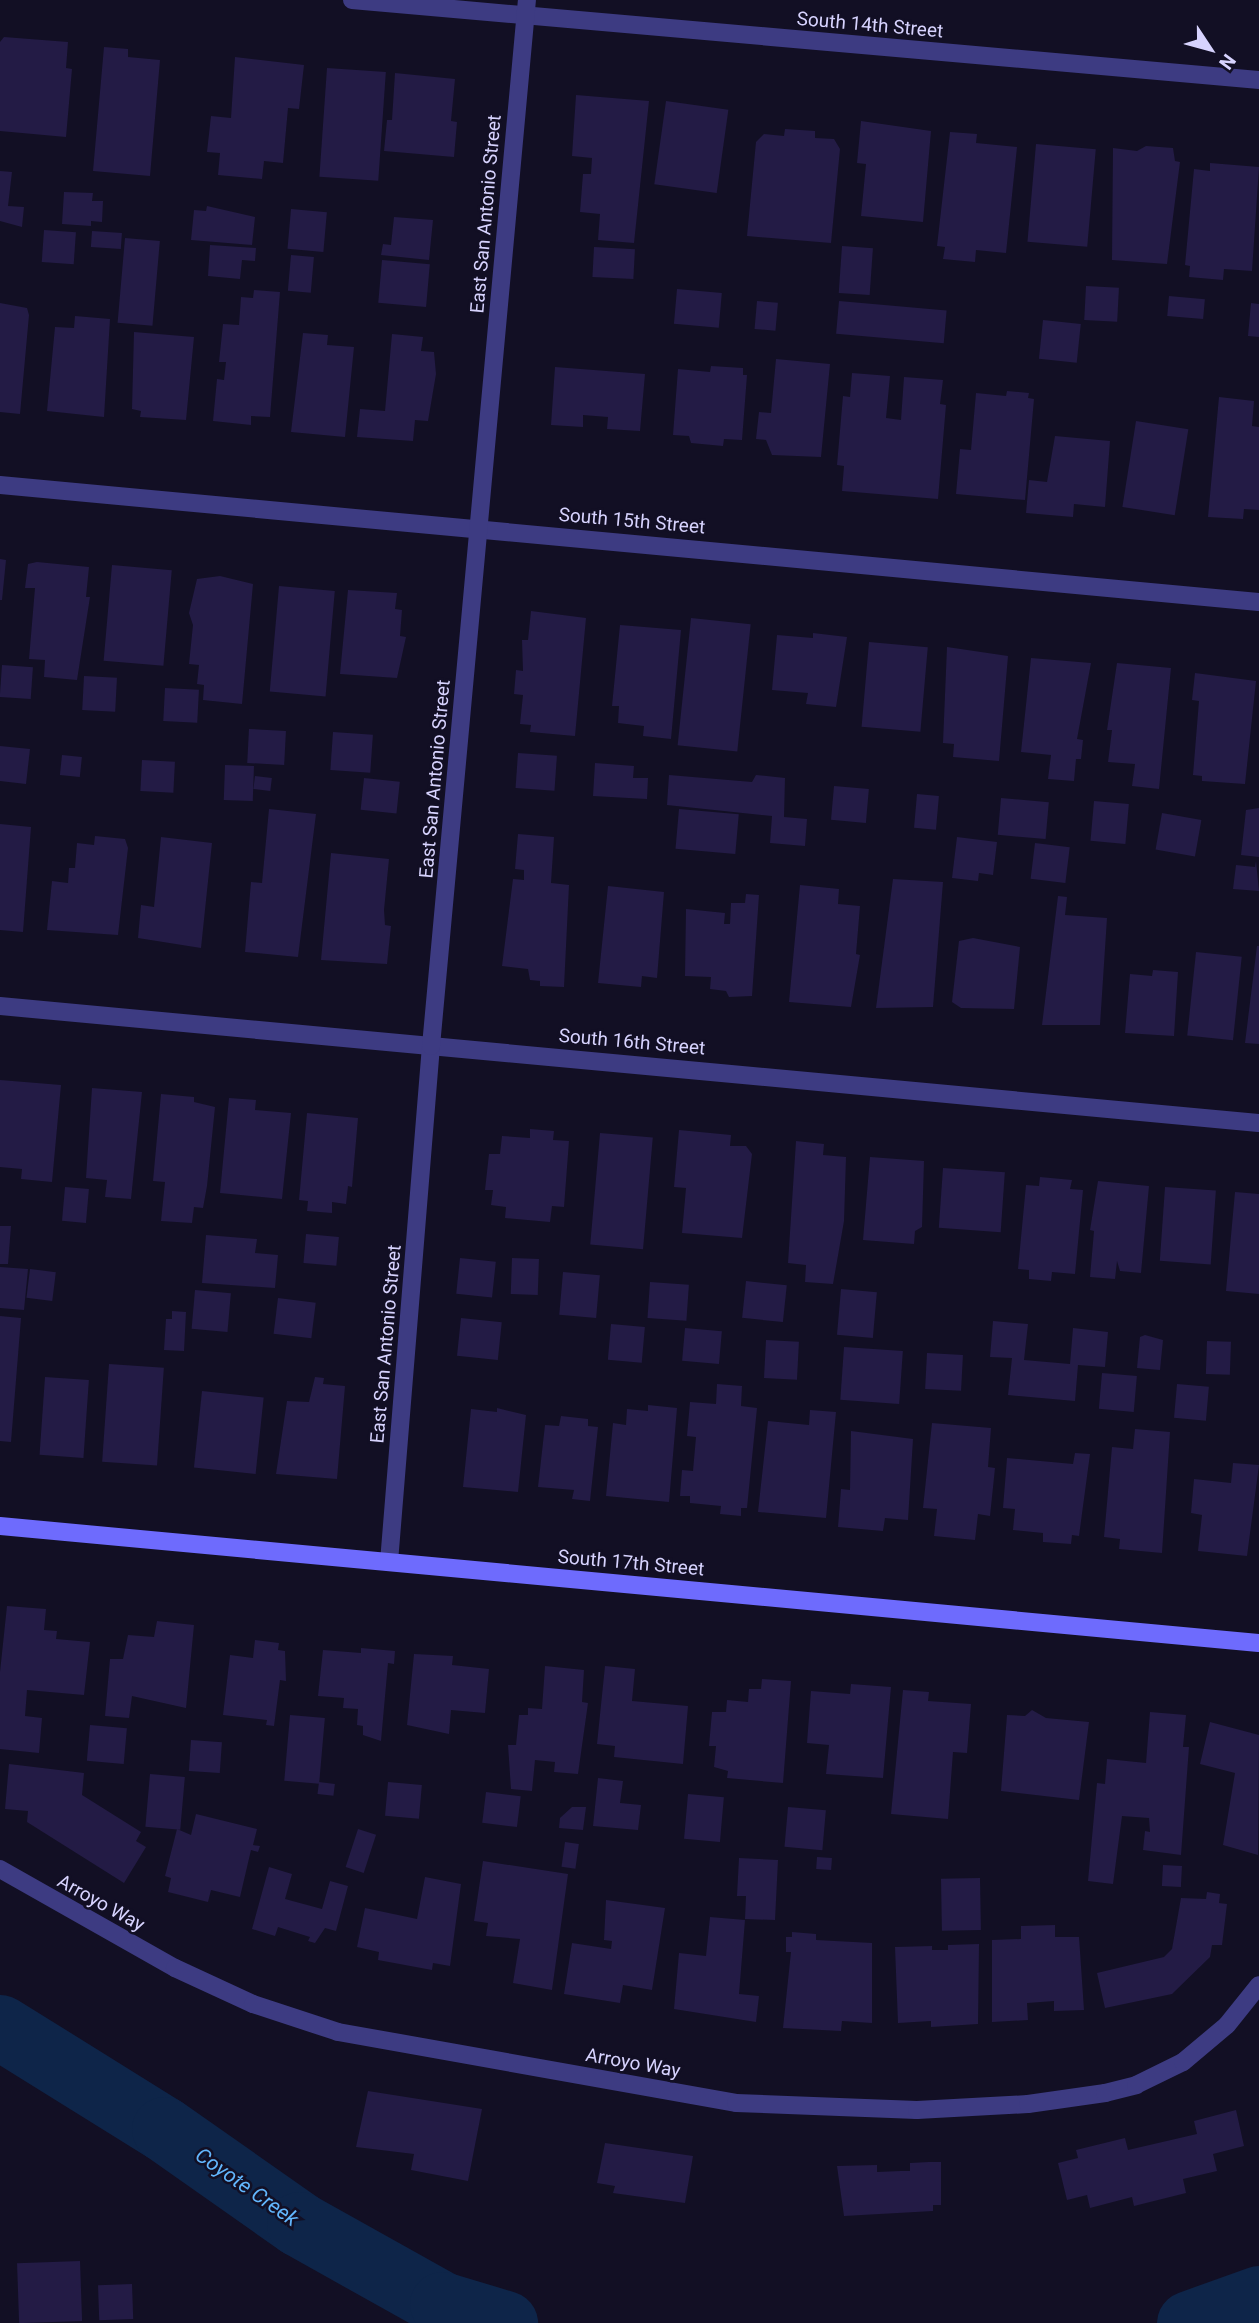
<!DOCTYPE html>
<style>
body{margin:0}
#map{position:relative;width:1259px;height:2323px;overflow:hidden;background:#120f24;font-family:Roboto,sans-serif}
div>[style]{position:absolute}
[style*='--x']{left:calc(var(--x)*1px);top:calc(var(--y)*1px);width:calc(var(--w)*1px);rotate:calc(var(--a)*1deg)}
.river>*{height:65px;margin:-32.5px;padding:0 32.5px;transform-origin:32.5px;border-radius:32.5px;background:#0e2549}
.building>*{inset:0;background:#231b45;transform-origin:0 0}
.street>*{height:18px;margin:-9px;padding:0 9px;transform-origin:9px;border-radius:9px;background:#3d3b82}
.secondary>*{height:18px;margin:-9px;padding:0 9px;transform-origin:9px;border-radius:9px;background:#6e6bfd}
span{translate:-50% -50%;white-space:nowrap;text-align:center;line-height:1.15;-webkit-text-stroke:5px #120f24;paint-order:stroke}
.street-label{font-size:19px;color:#d7d3fe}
.water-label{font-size:21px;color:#62b6fd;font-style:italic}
.north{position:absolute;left:1175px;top:14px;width:70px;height:70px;-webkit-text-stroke:5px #120f24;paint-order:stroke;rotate:126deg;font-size:19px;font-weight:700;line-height:28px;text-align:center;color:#d7d3fe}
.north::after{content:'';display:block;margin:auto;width:24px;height:32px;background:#d7d3fe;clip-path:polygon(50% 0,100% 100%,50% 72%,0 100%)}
</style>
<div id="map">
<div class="river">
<div style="--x:0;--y:2027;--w:193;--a:31.9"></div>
<div style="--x:164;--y:2129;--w:165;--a:35.1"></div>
<div style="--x:299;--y:2224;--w:164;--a:29.2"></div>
<div style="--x:442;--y:2304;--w:66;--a:16.8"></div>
<div style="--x:1189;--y:2323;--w:74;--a:-19.7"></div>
</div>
<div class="building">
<div style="clip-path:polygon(4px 37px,68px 42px,66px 68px,72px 69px,66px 137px,0 131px,0 42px)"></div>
<div style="clip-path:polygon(104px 47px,128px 49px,128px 57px,160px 60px,150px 176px,93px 171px)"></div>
<div style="clip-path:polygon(235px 57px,304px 65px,299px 109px,288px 108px,283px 163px,264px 161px,262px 179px,218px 175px,220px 153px,207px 152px,211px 116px,231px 118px)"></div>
<div style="left:327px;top:68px;width:59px;height:109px;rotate:4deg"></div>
<div style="clip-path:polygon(395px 73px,455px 79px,451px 121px,457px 122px,454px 157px,384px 151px,387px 120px,392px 120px)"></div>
<div style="clip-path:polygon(576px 95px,649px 101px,634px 243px,598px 240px,600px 214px,580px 212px,583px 174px,591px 174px,592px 158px,572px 156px)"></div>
<div style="left:666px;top:101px;width:63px;height:84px;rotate:8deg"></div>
<div style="clip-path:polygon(861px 121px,931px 131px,923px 222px,861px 216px,866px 164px,857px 163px)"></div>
<div style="clip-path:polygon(785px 129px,815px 131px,815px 138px,834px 139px,840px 149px,831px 243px,747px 236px,756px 142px,764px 134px,784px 136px)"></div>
<div style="clip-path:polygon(950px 132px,977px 134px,976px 143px,1017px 147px,1006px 253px,976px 250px,975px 262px,943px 259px,945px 247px,937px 246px)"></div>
<div style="left:1036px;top:144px;width:60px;height:98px;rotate:5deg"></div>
<div style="clip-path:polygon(1146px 146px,1173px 148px,1175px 161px,1180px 162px,1167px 264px,1112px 260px,1113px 148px,1137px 151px)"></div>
<div style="clip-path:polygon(1210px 163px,1259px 167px,1252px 271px,1224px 269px,1223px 280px,1189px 277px,1190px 266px,1185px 265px,1194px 169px,1210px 171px)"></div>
<div style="clip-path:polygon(0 171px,12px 172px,8px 206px,24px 207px,22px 227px,0 221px)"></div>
<div style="clip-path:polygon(64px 192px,93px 193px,92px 201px,103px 201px,102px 222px,91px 221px,91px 226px,62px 224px)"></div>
<div style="clip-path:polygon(207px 206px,255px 217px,252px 245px,191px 240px,194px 210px,206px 211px)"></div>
<div style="left:291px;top:209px;width:36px;height:40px;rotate:5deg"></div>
<div style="clip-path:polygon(394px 217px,433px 220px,429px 260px,381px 255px,383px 244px,391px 245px)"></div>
<div style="left:44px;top:230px;width:32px;height:32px;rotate:4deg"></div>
<div style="left:92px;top:231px;width:30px;height:16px;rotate:4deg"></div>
<div style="left:125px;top:238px;width:35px;height:85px;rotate:5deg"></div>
<div style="clip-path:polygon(210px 245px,256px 248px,255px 261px,242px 260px,240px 279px,208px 276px)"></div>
<div style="left:842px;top:246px;width:31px;height:47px;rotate:4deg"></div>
<div style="left:594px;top:247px;width:41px;height:30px;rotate:3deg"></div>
<div style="left:291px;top:255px;width:23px;height:36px;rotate:5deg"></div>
<div style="left:382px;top:260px;width:48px;height:43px;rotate:5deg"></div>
<div style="left:1086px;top:286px;width:33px;height:34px;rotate:3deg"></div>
<div style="left:677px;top:289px;width:45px;height:35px;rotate:5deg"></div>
<div style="clip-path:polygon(254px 290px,280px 292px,270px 417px,251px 416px,251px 425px,213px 421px,217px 379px,224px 380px,226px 362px,219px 362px,223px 324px,239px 325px,241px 297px,253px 298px)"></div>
<div style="left:1169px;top:296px;width:36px;height:20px;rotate:5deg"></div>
<div style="left:757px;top:301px;width:21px;height:28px;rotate:5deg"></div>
<div style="left:839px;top:301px;width:108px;height:33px;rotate:5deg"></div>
<div style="clip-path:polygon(0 303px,27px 308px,29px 315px,20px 414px,0 412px)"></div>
<div style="clip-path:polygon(1251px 303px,1259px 304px,1259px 337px,1248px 336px)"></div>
<div style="clip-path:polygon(75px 316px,110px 319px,104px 417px,47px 411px,55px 327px,74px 328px)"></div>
<div style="left:1043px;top:320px;width:38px;height:39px;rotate:6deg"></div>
<div style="clip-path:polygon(134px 332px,194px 337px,186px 420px,140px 417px,141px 411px,132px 409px)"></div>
<div style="clip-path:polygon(303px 333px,328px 335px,327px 345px,354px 347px,345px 437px,291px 432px)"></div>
<div style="clip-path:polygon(392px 334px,423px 337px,421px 351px,434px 352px,436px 374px,428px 421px,415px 420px,413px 441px,357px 437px,360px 409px,385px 411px)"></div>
<div style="clip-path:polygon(776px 359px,830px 364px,821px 457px,772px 455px,766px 440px,756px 439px,759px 412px,771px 413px)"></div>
<div style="clip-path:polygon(711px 366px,743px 368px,743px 375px,747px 375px,742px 440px,724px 439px,723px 446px,691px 443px,689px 436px,673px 435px,678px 369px,710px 372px)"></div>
<div style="clip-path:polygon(555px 367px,645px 374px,640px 431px,607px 429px,608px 417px,583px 415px,583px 427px,551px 425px)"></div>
<div style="clip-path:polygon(852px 373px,890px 376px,886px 418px,901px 420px,904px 377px,943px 380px,940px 404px,946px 405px,938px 499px,842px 491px,844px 466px,837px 465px,843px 396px,850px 397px)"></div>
<div style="clip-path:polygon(1007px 391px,1029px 393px,1028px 398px,1034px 399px,1025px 500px,956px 494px,960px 449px,971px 450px,976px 393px,1006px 396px)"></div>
<div style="clip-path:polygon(1219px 397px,1254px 401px,1252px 426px,1259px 427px,1259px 510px,1244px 509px,1243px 519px,1208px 517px)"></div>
<div style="left:1136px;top:421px;width:53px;height:87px;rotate:9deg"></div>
<div style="clip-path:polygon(1055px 436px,1110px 441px,1105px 507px,1074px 504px,1073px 517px,1026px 513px,1029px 480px,1047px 482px)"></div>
<div style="clip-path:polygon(0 559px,6px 560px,2px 600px,0 600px)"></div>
<div style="clip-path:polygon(37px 562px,89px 567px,86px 597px,90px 597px,77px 680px,44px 677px,45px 660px,29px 659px,35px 588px,25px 588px,28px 564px)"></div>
<div style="left:112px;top:565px;width:60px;height:96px;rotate:5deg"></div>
<div style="clip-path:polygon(220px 576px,253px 584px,242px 704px,203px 700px,204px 685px,197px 684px,199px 665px,189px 664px,193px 625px,189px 613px,197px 579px)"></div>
<div style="left:279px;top:586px;width:56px;height:106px;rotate:5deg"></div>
<div style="clip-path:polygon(348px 590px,397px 593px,395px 609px,402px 610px,400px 636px,406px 637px,397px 678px,340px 674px)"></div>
<div style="clip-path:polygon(531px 611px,586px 618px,575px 736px,530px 732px,531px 725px,520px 724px,523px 695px,514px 694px,516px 670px,523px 671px,522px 640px,528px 640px)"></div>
<div style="left:691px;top:618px;width:60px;height:128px;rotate:6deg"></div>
<div style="clip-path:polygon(620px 625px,681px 630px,671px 739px,643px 736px,644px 726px,618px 723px,619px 706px,612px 706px)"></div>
<div style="clip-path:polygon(813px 633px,847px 637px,836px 707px,806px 704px,808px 693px,772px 690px,777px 635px,813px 638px)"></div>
<div style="left:869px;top:642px;width:59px;height:85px;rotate:5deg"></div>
<div style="clip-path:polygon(947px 647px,1008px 656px,999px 761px,953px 757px,954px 744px,943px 743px)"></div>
<div style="clip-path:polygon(1031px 658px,1091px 663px,1077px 739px,1083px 740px,1081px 759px,1076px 759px,1074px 781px,1048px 779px,1051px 755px,1021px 752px)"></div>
<div style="clip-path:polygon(1117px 663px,1171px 668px,1159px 789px,1132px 786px,1135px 764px,1108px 762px,1112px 730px,1107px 730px)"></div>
<div style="left:2px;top:665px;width:31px;height:32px;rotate:4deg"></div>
<div style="clip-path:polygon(1195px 673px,1256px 681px,1245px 784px,1202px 781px,1202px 776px,1193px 775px,1199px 701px,1192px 700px)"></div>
<div style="left:84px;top:676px;width:33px;height:34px;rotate:3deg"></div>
<div style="left:165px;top:688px;width:34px;height:33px;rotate:3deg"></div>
<div style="left:249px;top:729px;width:37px;height:34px;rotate:3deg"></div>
<div style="left:333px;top:732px;width:40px;height:38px;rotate:4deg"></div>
<div style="clip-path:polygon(0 746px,30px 749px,26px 784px,0 781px)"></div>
<div style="left:518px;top:753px;width:39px;height:35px;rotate:4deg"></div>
<div style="left:62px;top:755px;width:20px;height:20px;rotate:6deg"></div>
<div style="left:142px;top:760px;width:33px;height:31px;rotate:3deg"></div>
<div style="clip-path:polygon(595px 763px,634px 766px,633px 778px,648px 778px,647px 799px,593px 796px)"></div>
<div style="left:225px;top:765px;width:29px;height:35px;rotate:2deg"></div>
<div style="clip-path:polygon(669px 775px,752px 782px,756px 775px,785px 778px,784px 817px,807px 819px,805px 846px,770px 843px,772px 816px,667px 805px)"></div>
<div style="left:255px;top:776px;width:17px;height:13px;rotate:7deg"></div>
<div style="left:364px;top:778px;width:36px;height:32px;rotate:6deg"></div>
<div style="left:834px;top:786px;width:35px;height:34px;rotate:5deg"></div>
<div style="left:917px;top:794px;width:22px;height:34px;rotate:5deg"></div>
<div style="left:1001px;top:798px;width:48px;height:37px;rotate:5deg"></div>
<div style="left:1094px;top:801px;width:35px;height:40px;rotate:5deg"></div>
<div style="clip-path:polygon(1259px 808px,1259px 857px,1241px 855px,1246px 810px)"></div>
<div style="clip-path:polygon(269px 809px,316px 814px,298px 957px,245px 952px,251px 882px,262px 883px)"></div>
<div style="left:679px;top:809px;width:60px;height:40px;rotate:5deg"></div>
<div style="left:1162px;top:813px;width:40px;height:37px;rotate:10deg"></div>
<div style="clip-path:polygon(0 824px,31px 827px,23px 932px,0 930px)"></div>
<div style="clip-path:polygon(518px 834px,554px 837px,551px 883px,569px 885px,564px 987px,540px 986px,540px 981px,530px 980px,528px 969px,502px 966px,513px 879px,524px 880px,524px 870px,515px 869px)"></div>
<div style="clip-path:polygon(95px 836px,125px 839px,128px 848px,118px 935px,47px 930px,52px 881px,68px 883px,69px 868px,75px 868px,77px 843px,94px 845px)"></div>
<div style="clip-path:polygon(161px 837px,212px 843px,201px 948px,138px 938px,141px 905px,154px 907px)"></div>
<div style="clip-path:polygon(957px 837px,997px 842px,993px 875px,979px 873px,978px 881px,952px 878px)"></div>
<div style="left:1035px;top:843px;width:35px;height:36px;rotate:7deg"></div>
<div style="clip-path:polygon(331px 853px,389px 859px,384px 910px,385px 925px,391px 926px,387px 964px,321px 960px)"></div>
<div style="clip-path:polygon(1256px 861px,1259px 891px,1233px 889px,1236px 865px,1255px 867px)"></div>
<div style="clip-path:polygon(893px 879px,943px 882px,933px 1007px,876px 1008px)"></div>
<div style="clip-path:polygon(800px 885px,839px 889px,838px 904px,860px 906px,856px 954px,860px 955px,851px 1007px,789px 1002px)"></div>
<div style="clip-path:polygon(608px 886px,664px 892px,657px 978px,642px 976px,641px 987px,598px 983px)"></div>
<div style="clip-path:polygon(746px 894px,759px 895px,752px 996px,729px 997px,726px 991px,710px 989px,711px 977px,685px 976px,686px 909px,725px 913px,724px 924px,730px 924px,731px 903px,745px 903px)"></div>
<div style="clip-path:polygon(1058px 896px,1067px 897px,1065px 915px,1107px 918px,1100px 1025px,1042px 1025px)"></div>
<div style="clip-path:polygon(973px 938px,1020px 947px,1014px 1009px,961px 1008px,952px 1002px,959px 941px)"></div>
<div style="clip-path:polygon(1257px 946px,1259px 946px,1259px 1044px,1245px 1043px)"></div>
<div style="left:1196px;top:952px;width:46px;height:84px;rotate:6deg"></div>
<div style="clip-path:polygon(1153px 970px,1178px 972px,1174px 1036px,1125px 1033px,1130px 974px,1152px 976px)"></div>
<div style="clip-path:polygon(0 1080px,61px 1085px,52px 1182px,21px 1179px,22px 1169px,0 1167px)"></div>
<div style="clip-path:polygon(92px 1088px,142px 1092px,131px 1199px,105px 1197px,107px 1180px,86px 1178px)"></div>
<div style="clip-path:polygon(161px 1094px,194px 1097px,194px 1102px,215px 1107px,207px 1186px,203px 1208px,194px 1207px,192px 1223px,161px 1221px,165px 1182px,153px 1181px)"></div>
<div style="clip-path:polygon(229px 1098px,256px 1100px,255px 1110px,291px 1113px,282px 1199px,220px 1193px)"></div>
<div style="clip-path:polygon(307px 1113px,358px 1118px,352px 1187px,348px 1186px,346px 1204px,332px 1202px,332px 1213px,307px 1211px,308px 1201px,299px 1200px)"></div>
<div style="clip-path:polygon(530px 1129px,554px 1131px,553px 1140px,569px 1141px,564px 1207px,552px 1206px,550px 1222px,505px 1218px,506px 1207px,491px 1205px,493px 1190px,485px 1190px,489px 1154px,500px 1154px,502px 1136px,530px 1138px)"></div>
<div style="clip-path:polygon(679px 1130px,731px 1135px,730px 1146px,746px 1146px,752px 1154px,742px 1238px,682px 1233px,686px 1188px,674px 1187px)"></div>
<div style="left:600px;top:1133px;width:53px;height:112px;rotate:5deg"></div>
<div style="clip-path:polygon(796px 1141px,824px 1144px,823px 1155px,846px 1157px,844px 1221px,833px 1284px,805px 1282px,806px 1265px,788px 1263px)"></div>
<div style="clip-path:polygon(870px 1157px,924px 1161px,922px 1227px,915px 1231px,914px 1244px,863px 1240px)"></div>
<div style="left:943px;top:1168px;width:62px;height:60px;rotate:4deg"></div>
<div style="clip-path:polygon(1040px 1177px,1072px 1180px,1070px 1189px,1083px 1190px,1075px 1274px,1052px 1272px,1051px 1281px,1029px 1279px,1029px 1270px,1018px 1269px,1026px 1185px,1039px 1186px)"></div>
<div style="clip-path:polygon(1098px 1181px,1149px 1186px,1141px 1273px,1120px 1271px,1117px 1261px,1115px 1279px,1090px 1277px,1094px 1231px,1090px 1230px)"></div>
<div style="left:65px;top:1187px;width:24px;height:34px;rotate:5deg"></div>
<div style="left:1165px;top:1187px;width:51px;height:74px;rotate:4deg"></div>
<div style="clip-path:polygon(1235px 1192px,1259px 1194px,1259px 1294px,1226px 1291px)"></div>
<div style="clip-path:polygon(0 1226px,11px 1226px,8px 1264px,0 1264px)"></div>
<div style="left:306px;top:1234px;width:33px;height:29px;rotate:5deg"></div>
<div style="clip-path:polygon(206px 1235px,257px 1239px,255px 1253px,278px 1255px,275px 1288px,202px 1283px)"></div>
<div style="left:460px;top:1258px;width:36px;height:36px;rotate:6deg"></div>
<div style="left:512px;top:1258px;width:27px;height:36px;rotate:2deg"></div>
<div style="clip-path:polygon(0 1267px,28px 1269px,24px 1310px,0 1308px)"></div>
<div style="left:30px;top:1269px;width:26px;height:29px;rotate:7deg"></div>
<div style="left:563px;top:1272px;width:37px;height:43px;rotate:5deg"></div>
<div style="left:746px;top:1281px;width:41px;height:37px;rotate:6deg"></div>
<div style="left:650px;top:1282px;width:39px;height:36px;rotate:4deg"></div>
<div style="left:841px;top:1289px;width:36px;height:46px;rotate:5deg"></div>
<div style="left:195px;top:1290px;width:36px;height:39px;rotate:5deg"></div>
<div style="left:278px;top:1298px;width:38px;height:36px;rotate:7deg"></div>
<div style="clip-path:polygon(172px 1311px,186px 1312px,184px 1351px,164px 1350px,166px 1319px,172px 1319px)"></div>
<div style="clip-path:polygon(0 1316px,21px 1318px,11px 1442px,0 1441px)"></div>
<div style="left:461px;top:1318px;width:41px;height:38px;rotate:6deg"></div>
<div style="clip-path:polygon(993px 1321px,1028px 1324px,1024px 1360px,1070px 1364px,1073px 1328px,1108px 1332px,1105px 1367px,1078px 1365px,1075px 1401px,1008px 1395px,1012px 1358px,990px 1357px)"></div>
<div style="left:611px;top:1324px;width:34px;height:36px;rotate:5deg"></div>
<div style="left:685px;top:1328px;width:37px;height:33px;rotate:5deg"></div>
<div style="clip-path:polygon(1145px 1335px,1163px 1340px,1160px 1370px,1137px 1368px,1140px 1337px)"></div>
<div style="left:766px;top:1340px;width:33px;height:38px;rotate:3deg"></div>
<div style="left:1207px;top:1341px;width:24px;height:33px;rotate:2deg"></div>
<div style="left:844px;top:1347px;width:59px;height:53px;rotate:4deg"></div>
<div style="left:927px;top:1353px;width:36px;height:36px;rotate:3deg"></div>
<div style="left:109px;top:1364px;width:55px;height:98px;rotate:4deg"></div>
<div style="left:1102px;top:1373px;width:35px;height:36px;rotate:5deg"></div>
<div style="left:45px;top:1377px;width:44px;height:78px;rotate:4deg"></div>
<div style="clip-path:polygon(315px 1377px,324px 1378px,323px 1384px,345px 1386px,337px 1479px,276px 1474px,287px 1401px,309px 1402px)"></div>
<div style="clip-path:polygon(717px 1384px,742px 1386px,741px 1406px,757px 1408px,747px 1508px,741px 1508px,741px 1516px,720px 1514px,721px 1506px,690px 1503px,690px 1496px,680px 1496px,682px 1470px,693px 1471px,696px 1437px,687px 1436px,690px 1402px,716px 1404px)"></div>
<div style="left:1177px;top:1384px;width:32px;height:34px;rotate:5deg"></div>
<div style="left:202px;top:1391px;width:62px;height:77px;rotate:6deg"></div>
<div style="clip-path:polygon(648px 1405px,677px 1408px,669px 1502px,606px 1496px,613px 1423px,626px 1425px,627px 1409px,648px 1411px)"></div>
<div style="clip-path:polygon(497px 1408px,526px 1415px,518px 1492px,463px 1487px,471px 1409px,497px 1412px)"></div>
<div style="clip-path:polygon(810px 1410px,836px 1412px,826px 1518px,758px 1512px,768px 1421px,809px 1425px)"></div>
<div style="clip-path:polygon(561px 1416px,588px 1419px,588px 1426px,598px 1427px,590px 1501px,572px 1499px,574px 1490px,538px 1487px,545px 1425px,559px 1426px)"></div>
<div style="clip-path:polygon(932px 1423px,991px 1428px,988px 1467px,995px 1468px,990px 1516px,978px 1514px,975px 1540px,934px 1536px,937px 1509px,923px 1508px)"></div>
<div style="clip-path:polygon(1135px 1429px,1170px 1432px,1162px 1553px,1119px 1549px,1120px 1539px,1104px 1537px,1112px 1447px,1133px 1449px)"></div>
<div style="clip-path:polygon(851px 1431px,913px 1439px,908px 1520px,885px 1518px,883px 1531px,838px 1527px,841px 1489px,850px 1490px)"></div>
<div style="clip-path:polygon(1075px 1453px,1090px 1454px,1079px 1536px,1072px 1535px,1071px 1544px,1043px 1542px,1043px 1533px,1013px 1530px,1015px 1509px,1003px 1508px,1007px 1458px,1073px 1464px)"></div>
<div style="clip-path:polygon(1233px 1463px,1259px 1465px,1247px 1556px,1198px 1551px,1202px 1515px,1191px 1513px,1194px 1479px,1231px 1483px)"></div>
<div style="clip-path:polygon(7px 1606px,46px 1609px,44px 1630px,57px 1631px,56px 1639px,90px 1642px,84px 1695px,27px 1690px,25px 1716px,42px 1718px,39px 1753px,0 1749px,0 1672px)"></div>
<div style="clip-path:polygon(157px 1621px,194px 1625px,186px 1708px,132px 1696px,129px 1718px,105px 1716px,110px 1659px,123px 1659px,128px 1635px,154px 1637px)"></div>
<div style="clip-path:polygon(255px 1640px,279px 1643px,278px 1650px,285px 1651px,286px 1681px,280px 1680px,274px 1726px,266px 1725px,267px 1720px,223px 1715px,230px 1655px,253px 1658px)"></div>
<div style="clip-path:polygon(361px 1648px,395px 1651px,394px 1664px,388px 1663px,381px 1741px,363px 1735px,363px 1726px,357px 1725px,358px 1709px,343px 1708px,344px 1698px,318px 1696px,323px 1650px,361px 1653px)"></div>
<div style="clip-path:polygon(414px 1654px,453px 1656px,452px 1665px,489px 1669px,485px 1713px,451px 1710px,449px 1734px,407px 1725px)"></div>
<div style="clip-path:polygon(545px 1666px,584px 1670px,582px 1702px,588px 1703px,578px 1774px,554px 1772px,555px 1762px,535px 1760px,532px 1791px,511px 1789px,508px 1745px,516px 1745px,519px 1715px,528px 1715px,528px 1708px,542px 1709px)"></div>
<div style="clip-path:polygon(605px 1666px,635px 1669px,632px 1701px,688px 1706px,683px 1764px,614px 1757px,615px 1746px,597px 1744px)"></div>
<div style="clip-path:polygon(762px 1679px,791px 1681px,783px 1783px,727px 1778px,728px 1771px,714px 1767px,716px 1746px,709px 1746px,712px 1712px,726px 1712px,727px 1700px,748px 1702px,749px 1689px,761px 1689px)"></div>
<div style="clip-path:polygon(851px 1684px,891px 1687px,883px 1778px,826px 1774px,829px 1745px,807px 1743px,811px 1691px,850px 1694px)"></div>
<div style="clip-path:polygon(903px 1690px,929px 1692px,928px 1701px,971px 1704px,967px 1753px,953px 1752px,948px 1819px,891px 1814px)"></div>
<div style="clip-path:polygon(1032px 1710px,1046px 1718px,1089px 1722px,1079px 1800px,1001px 1791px,1007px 1715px,1025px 1716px)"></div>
<div style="clip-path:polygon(1150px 1712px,1186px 1715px,1183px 1747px,1189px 1747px,1181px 1855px,1143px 1850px,1145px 1831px,1150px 1832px,1149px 1818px,1122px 1816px,1113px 1884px,1088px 1881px,1097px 1783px,1105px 1784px,1107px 1759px,1146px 1763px)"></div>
<div style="left:290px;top:1715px;width:35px;height:66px;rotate:5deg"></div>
<div style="clip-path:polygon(1210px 1722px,1259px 1735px,1258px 1855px,1223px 1845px,1235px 1773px,1200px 1764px)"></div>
<div style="left:90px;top:1725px;width:37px;height:36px;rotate:5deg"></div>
<div style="left:191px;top:1740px;width:31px;height:31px;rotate:4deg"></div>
<div style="clip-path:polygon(9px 1764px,84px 1773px,82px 1795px,141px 1832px,136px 1841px,146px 1847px,124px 1883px,27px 1822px,28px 1811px,5px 1809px)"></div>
<div style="left:150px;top:1774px;width:35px;height:53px;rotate:5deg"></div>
<div style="clip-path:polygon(598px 1778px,623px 1781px,620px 1803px,641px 1805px,638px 1830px,593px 1826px)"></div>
<div style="left:319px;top:1782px;width:16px;height:12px;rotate:7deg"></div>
<div style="left:388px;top:1782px;width:34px;height:34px;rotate:5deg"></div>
<div style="left:486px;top:1792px;width:35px;height:31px;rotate:7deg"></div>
<div style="left:688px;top:1794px;width:36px;height:45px;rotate:5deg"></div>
<div style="clip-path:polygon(572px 1807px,586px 1807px,583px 1830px,559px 1828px,560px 1818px)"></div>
<div style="left:788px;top:1807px;width:38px;height:40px;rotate:5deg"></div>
<div style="clip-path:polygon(196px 1814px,257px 1829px,253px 1845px,260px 1846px,258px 1852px,251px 1850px,240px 1897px,211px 1890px,208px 1902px,168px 1892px,171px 1878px,165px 1876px,177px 1829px,191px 1835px)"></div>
<div style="left:358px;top:1829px;width:19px;height:40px;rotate:18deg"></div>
<div style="left:565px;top:1842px;width:14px;height:25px;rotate:8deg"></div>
<div style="left:817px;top:1857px;width:15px;height:12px;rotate:4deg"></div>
<div style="clip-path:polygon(739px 1858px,778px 1860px,775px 1920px,745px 1919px,746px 1896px,737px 1896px)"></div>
<div style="clip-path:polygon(483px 1861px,568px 1874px,552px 1990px,513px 1983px,520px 1939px,486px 1936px,488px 1923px,474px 1921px)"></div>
<div style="left:1163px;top:1865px;width:19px;height:21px;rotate:3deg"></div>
<div style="clip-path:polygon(269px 1867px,292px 1874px,285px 1899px,322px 1909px,330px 1881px,348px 1886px,336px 1931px,325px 1928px,315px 1943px,308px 1941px,310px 1937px,278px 1927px,275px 1936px,252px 1929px)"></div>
<div style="clip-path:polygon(425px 1877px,461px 1884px,450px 1966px,433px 1963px,432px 1970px,378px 1960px,379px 1952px,357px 1947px,365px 1908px,417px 1919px)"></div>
<div style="left:980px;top:1878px;width:52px;height:39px;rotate:89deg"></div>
<div style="clip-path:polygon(1207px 1892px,1220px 1894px,1219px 1903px,1227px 1904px,1222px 1945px,1212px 1945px,1210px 1957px,1172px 1994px,1105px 2008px,1097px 1973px,1164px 1957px,1172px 1949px,1181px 1898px,1206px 1899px)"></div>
<div style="clip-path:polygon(606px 1900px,665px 1908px,652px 1990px,623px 1985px,620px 2003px,564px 1994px,572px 1943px,611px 1949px,612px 1941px,604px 1940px)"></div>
<div style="clip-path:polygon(710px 1917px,745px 1920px,739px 1994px,759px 1996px,756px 2022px,674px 2009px,679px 1953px,706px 1956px)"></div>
<div style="clip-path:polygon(1055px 1925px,1055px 1937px,1079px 1937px,1084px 2010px,1054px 2011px,1054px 2001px,1027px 2003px,1028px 2020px,992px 2022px,992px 1940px,1021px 1939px,1021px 1926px)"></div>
<div style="clip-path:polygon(792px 1932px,816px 1934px,816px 1940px,872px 1943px,872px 2023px,842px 2021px,841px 2031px,783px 2028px,791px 1952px,786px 1952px,786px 1937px,792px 1937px)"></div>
<div style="clip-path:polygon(979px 1944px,978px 2024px,931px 2027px,931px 2021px,898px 2023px,895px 1947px,932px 1946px,932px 1950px,948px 1950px,948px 1945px)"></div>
<div style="clip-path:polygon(368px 2091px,482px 2109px,468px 2181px,411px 2170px,414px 2154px,356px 2147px)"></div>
<div style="clip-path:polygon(1236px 2110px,1244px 2146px,1213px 2154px,1217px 2171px,1183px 2179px,1186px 2193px,1134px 2206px,1132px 2197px,1090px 2208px,1087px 2195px,1067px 2200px,1058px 2163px,1078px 2158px,1076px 2150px,1125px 2138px,1128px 2150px,1197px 2134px,1194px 2121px)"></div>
<div style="clip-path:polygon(605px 2143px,693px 2156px,685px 2203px,613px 2193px,615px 2186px,597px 2183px)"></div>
<div style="clip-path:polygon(929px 2162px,941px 2162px,941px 2205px,933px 2205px,933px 2211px,844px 2216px,837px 2166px,877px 2165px,877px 2172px,901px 2171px,910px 2171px,910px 2163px)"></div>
<div style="left:80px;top:2261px;width:60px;height:63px;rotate:88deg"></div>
<div style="left:132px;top:2284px;width:35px;height:34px;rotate:88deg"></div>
</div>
<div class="street">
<div style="--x:352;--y:0;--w:911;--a:5.04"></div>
<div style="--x:0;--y:485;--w:1264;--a:5.31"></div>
<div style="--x:0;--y:1006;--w:1264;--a:5.31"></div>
<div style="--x:389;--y:1562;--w:518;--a:-85.35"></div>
<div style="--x:431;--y:1046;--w:1050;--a:-84.76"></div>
<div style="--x:0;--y:1869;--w:201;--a:29.5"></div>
<div style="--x:175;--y:1968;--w:86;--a:24.8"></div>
<div style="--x:253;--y:2004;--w:89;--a:18.2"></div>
<div style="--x:338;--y:2032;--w:404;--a:10.1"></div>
<div style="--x:736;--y:2103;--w:181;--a:2.2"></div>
<div style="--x:917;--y:2110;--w:111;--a:-3.1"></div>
<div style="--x:1028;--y:2104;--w:78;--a:-8.1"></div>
<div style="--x:1105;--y:2093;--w:32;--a:-14"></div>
<div style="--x:1136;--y:2085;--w:52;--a:-26.1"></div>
<div style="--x:1183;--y:2062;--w:57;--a:-40.1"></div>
<div style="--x:1227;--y:2025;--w:51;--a:-51.3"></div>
</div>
<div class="secondary">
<div style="--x:0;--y:1526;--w:1264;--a:5.31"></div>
</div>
<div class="street-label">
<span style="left:870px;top:25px;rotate:5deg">South 14th Street</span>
<span style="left:486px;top:214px;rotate:-85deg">East San Antonio Street</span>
<span style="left:632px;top:521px;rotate:5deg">South 15th Street</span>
<span style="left:435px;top:779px;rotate:-85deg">East San Antonio Street</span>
<span style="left:632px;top:1042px;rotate:5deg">South 16th Street</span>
<span style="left:386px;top:1344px;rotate:-85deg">East San Antonio Street</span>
<span style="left:631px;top:1563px;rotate:5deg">South 17th Street</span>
<span style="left:101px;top:1903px;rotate:29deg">Arroyo Way</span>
<span style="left:633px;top:2063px;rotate:10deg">Arroyo Way</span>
</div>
<div class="water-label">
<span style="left:247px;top:2187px;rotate:35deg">Coyote Creek</span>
</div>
<div class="north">N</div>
</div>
